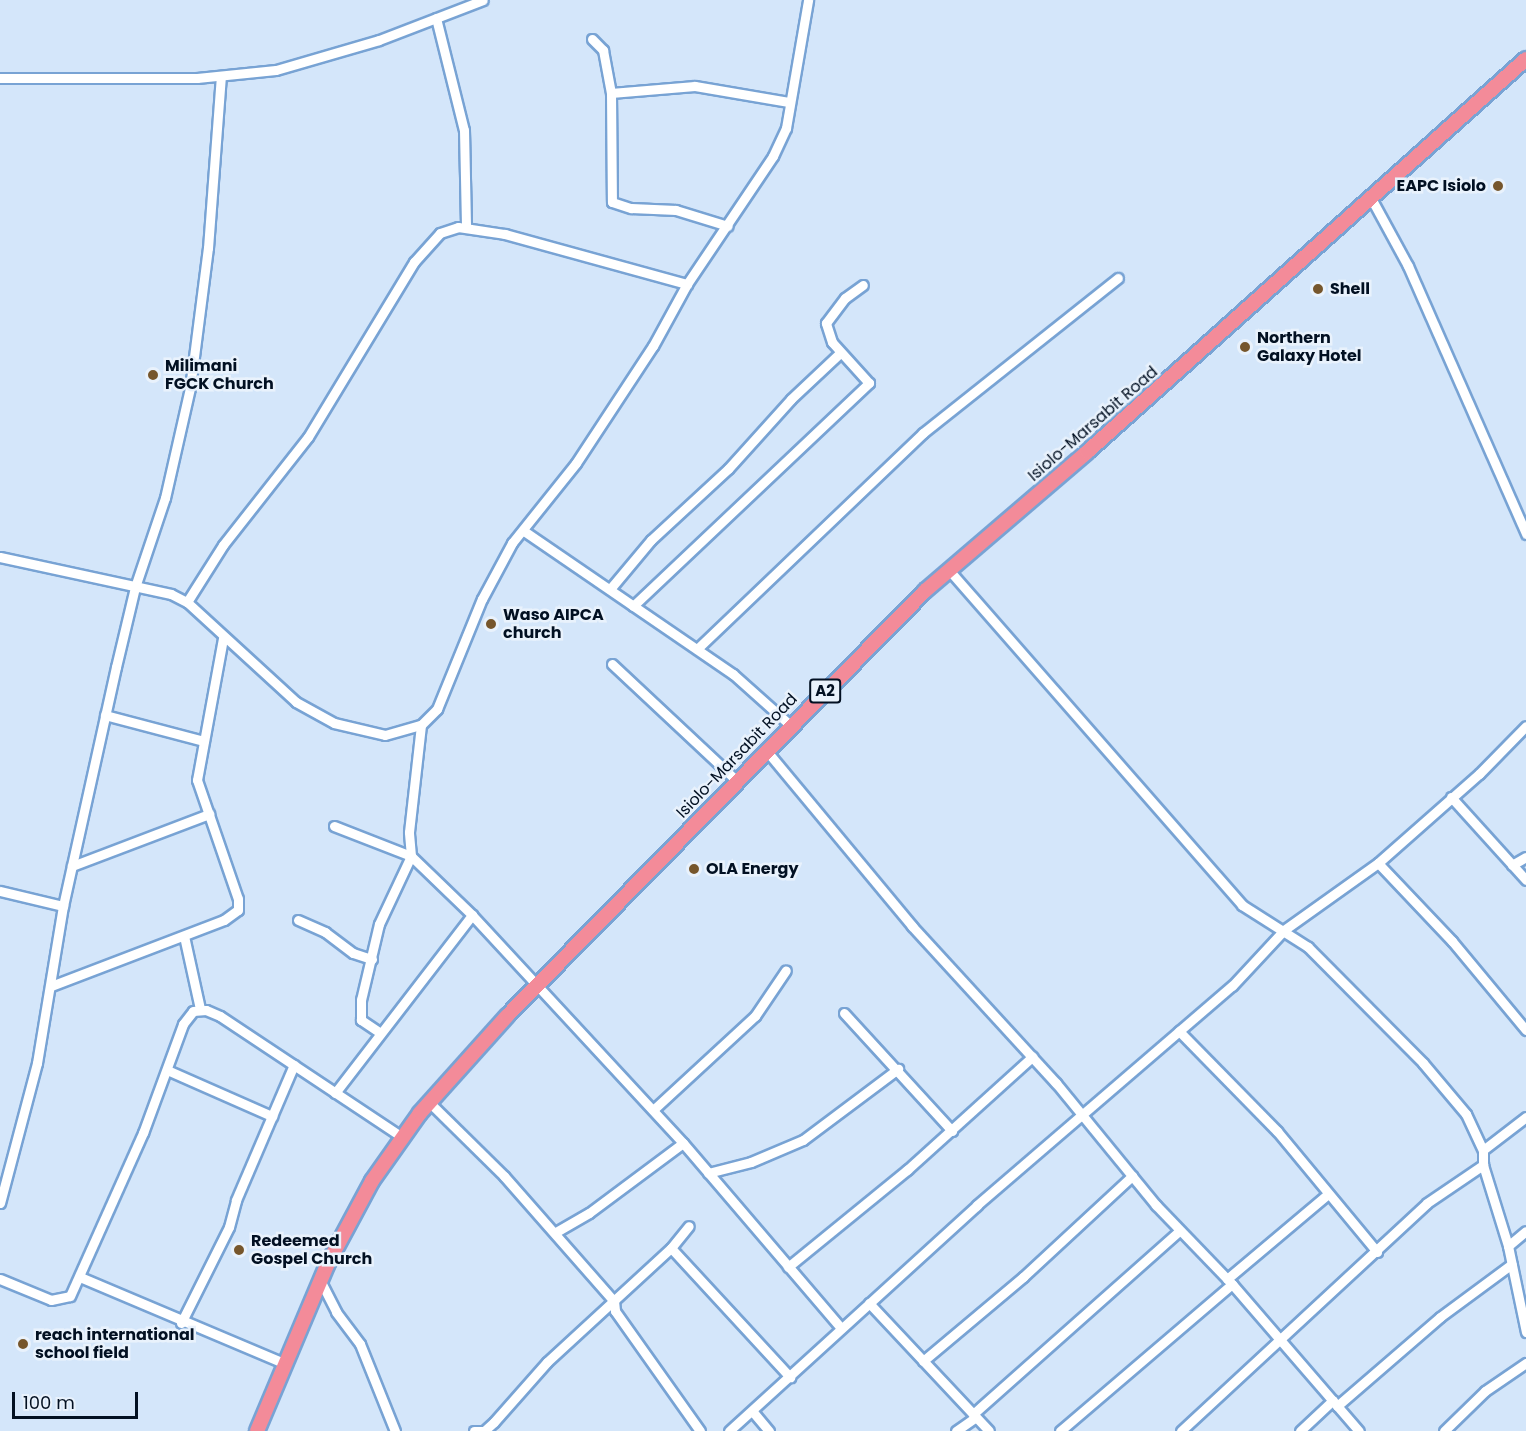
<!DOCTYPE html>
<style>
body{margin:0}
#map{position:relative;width:1526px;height:1431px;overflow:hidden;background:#d4e6fa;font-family:Poppins,sans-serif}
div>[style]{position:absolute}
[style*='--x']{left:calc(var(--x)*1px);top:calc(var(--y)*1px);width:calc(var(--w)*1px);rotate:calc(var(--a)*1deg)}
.roads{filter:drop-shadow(2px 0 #78a3d4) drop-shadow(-2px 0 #78a3d4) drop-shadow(0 2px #78a3d4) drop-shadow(0 -2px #78a3d4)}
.minor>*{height:9px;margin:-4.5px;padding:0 4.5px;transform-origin:4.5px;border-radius:4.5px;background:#fff}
.highway>*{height:14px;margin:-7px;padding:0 7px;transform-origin:7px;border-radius:7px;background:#f38b99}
.dots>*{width:16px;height:16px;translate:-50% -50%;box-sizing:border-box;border:3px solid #e9f2fc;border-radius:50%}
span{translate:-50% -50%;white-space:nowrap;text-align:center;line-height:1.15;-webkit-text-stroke:5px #e9f2fc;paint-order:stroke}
.shield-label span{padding:2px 4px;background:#e9f2fc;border:2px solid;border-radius:4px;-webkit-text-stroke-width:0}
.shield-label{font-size:15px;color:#021022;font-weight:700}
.poi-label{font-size:16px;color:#021022;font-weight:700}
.right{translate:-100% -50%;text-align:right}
.left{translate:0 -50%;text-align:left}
.street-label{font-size:16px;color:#021022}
.scale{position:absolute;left:12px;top:1392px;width:126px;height:27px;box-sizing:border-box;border:3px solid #021022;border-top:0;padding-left:8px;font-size:18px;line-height:21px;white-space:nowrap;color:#021022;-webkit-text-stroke:4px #e9f2fc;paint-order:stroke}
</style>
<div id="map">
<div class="roads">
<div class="minor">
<div style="--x:436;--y:18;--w:115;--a:76"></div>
<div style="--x:464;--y:130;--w:97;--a:88.8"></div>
<div style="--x:592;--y:39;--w:16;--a:45"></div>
<div style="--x:603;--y:50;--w:44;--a:79.5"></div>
<div style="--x:611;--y:93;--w:109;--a:89.5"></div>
<div style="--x:612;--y:202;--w:20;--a:18"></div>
<div style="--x:631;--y:208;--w:45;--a:2.5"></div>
<div style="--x:676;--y:210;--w:54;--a:17.1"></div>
<div style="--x:0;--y:78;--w:197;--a:0"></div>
<div style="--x:197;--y:78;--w:79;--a:-5.8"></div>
<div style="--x:276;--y:70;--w:107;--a:-16.2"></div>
<div style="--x:379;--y:40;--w:111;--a:-21"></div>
<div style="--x:611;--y:93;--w:84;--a:-4.8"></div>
<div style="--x:695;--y:86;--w:95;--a:9.7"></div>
<div style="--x:1371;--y:198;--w:77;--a:61.4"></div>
<div style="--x:1408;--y:266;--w:293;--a:66.2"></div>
<div style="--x:524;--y:531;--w:253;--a:34.4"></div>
<div style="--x:733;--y:674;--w:76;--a:41.8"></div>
<div style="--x:0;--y:557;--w:175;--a:12.2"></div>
<div style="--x:171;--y:594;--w:18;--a:27"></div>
<div style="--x:187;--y:602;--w:148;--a:42.5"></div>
<div style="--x:296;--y:702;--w:43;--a:28.9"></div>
<div style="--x:334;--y:723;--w:52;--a:13.2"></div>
<div style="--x:385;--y:735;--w:37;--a:-16"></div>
<div style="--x:421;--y:725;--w:23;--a:-45"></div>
<div style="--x:437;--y:709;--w:119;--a:-67.8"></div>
<div style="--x:482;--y:599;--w:64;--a:-61.8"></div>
<div style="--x:512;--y:543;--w:102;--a:-51.3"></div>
<div style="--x:576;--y:463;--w:140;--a:-56.7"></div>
<div style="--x:653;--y:346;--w:71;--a:-61.3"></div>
<div style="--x:687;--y:284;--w:154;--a:-56.1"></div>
<div style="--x:773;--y:156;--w:31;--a:-65"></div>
<div style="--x:786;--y:128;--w:130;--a:-80.2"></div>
<div style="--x:949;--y:570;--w:445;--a:48.8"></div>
<div style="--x:1242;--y:905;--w:78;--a:32.5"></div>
<div style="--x:1308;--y:947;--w:163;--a:45.2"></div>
<div style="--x:1423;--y:1063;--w:67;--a:49.9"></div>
<div style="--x:1466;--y:1114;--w:40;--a:65"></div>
<div style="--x:1483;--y:1150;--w:15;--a:90"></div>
<div style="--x:1483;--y:1165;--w:85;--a:72.8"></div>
<div style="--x:1508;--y:1246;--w:88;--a:78.2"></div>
<div style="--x:610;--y:589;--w:64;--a:-50.1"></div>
<div style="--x:651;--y:540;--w:105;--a:-42.7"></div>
<div style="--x:728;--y:469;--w:94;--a:-48"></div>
<div style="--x:791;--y:399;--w:67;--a:-43.2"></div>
<div style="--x:187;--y:602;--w:67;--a:-57.7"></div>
<div style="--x:223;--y:545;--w:137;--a:-51.8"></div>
<div style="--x:308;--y:437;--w:205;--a:-58.8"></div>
<div style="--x:414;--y:262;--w:39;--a:-48"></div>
<div style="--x:440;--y:233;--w:19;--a:-18"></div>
<div style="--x:458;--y:227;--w:48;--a:8.5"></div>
<div style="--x:505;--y:234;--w:189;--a:15.4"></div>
<div style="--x:633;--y:606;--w:325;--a:-43.4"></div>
<div style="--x:869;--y:383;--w:55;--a:-132.1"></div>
<div style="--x:832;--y:342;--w:20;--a:-108"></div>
<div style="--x:826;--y:323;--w:31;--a:-53"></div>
<div style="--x:845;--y:298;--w:22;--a:-36"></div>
<div style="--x:697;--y:649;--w:313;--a:-43.7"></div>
<div style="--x:923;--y:433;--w:249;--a:-38.5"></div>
<div style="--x:612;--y:664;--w:173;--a:43.1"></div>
<div style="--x:105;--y:715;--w:102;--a:14.7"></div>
<div style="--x:766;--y:750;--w:229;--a:50.3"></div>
<div style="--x:912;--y:926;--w:213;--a:47.5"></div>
<div style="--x:1056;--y:1083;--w:158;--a:50.7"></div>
<div style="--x:1156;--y:1205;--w:110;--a:46.1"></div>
<div style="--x:1232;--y:1284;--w:194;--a:49.2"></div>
<div style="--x:1451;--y:797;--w:112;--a:47.9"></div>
<div style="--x:334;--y:826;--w:83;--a:21.3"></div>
<div style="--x:411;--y:856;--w:85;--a:44"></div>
<div style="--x:472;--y:915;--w:311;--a:47.2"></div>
<div style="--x:683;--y:1143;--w:243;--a:49.5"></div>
<div style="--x:1378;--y:863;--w:108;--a:46.5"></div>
<div style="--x:1452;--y:941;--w:116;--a:50.3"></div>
<div style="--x:1512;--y:865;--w:16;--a:-30"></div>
<div style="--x:72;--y:866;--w:147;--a:-20.8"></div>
<div style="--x:0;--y:891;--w:65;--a:13.4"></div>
<div style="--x:298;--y:920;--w:30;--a:24"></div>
<div style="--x:325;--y:932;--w:35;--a:37"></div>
<div style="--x:353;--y:953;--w:20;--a:18"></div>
<div style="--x:184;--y:936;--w:75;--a:77.6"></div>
<div style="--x:51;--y:986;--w:185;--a:-20.9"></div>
<div style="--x:224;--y:920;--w:17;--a:-36"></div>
<div style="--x:238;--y:910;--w:11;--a:-90"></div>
<div style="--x:238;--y:899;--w:126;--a:-109"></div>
<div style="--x:197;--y:780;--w:144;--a:-79.6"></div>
<div style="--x:844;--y:1013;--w:160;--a:47.5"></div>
<div style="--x:1179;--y:1031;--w:140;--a:45.6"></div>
<div style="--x:1277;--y:1131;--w:157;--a:50.4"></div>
<div style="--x:379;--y:1032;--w:22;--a:-146"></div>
<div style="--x:361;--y:1020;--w:20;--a:-90"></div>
<div style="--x:361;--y:1000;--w:78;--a:-76.7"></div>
<div style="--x:379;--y:924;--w:75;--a:-64.8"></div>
<div style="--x:411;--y:856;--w:24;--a:-95"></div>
<div style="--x:409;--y:832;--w:108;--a:-83.6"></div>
<div style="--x:167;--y:1070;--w:115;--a:23.7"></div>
<div style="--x:335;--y:1093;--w:225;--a:-52.4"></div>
<div style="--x:429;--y:1102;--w:105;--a:44.6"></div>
<div style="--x:504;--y:1176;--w:167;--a:48.7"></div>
<div style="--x:614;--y:1301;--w:10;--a:84"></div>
<div style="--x:615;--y:1311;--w:147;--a:54.7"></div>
<div style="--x:653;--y:1110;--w:139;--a:-42.7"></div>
<div style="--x:755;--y:1016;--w:55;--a:-56"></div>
<div style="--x:1483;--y:1150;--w:54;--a:-37.5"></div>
<div style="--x:708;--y:1173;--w:44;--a:-14.3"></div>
<div style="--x:751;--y:1162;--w:56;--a:-22.9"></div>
<div style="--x:803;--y:1140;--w:119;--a:-36.8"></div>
<div style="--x:0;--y:1203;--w:145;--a:-75.2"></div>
<div style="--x:37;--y:1063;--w:159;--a:-80.6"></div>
<div style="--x:63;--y:906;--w:245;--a:-77.5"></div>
<div style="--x:116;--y:667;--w:82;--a:-76.6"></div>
<div style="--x:135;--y:587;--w:94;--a:-71.4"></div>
<div style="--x:165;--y:498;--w:113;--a:-77.2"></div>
<div style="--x:190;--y:388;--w:141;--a:-82.7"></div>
<div style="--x:208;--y:248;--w:171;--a:-85.7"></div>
<div style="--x:556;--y:1232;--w:38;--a:-30"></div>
<div style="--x:589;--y:1213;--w:117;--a:-36.7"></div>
<div style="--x:1508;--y:1246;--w:23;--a:-40"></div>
<div style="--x:671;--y:1248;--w:176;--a:47.3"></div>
<div style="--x:788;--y:1267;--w:154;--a:-39.2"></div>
<div style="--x:907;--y:1170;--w:169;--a:-42.1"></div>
<div style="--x:80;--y:1277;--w:221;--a:22.9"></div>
<div style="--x:0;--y:1279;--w:55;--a:22.4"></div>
<div style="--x:51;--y:1300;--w:19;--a:-12"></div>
<div style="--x:70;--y:1296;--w:179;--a:-65.9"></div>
<div style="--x:143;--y:1133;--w:116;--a:-69.8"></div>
<div style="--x:183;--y:1024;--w:16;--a:-52"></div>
<div style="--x:193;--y:1011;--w:13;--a:-4"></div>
<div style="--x:206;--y:1010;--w:15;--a:23"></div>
<div style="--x:220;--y:1016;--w:219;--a:33.6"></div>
<div style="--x:1227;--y:1279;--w:132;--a:-40.1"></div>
<div style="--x:320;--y:1280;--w:36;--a:63"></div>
<div style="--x:336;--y:1312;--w:40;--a:53"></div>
<div style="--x:360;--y:1344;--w:94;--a:68.1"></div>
<div style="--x:869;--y:1303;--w:175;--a:46.8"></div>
<div style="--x:181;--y:1323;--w:107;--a:-63.4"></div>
<div style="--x:229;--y:1227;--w:28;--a:-75"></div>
<div style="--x:236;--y:1200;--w:147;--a:-66.8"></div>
<div style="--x:923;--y:1361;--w:131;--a:-40"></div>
<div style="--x:1023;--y:1277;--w:149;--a:-42.8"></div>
<div style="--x:1337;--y:1406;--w:136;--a:-40.8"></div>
<div style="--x:1440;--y:1317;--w:89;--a:-36.4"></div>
<div style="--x:753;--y:1412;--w:25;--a:50"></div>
<div style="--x:973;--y:1414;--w:276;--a:-41.6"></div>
<div style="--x:474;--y:1431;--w:10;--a:0"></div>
<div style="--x:484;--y:1431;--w:13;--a:-42"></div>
<div style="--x:494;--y:1422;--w:80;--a:-48.5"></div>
<div style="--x:547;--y:1362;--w:168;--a:-42.6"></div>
<div style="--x:671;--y:1248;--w:28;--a:-51"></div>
<div style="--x:729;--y:1431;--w:336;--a:-42.3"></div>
<div style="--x:977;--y:1205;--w:336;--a:-40.7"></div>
<div style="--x:1232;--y:986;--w:76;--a:-47.1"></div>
<div style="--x:1284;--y:930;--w:115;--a:-35.5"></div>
<div style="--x:1378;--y:863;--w:135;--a:-41.4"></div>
<div style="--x:1479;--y:774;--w:67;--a:-45.6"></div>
<div style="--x:956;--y:1431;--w:24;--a:-35"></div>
<div style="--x:1060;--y:1431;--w:226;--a:-40.5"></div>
<div style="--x:1181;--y:1431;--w:335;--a:-42.8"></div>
<div style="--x:1427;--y:1203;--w:68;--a:-34.2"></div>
<div style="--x:1300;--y:1431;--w:45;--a:-43.2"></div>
<div style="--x:1444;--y:1431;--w:57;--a:-44.3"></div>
<div style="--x:1485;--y:1391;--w:50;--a:-34.3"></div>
</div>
<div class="highway">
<div style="--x:257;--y:1431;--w:180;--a:-67.1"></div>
<div style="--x:327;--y:1265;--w:95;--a:-61.8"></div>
<div style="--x:372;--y:1181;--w:83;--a:-54.8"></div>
<div style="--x:420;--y:1113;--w:130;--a:-48.1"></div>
<div style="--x:507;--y:1016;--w:596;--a:-45.48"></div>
<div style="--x:925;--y:591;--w:213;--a:-40.6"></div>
<div style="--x:1087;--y:452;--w:589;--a:-41.84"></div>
</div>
</div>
<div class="dots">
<div style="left:1498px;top:186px;background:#76562c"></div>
<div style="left:1318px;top:289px;background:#76562c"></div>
<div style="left:1245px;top:347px;background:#76562c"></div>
<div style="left:153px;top:375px;background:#76562c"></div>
<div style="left:491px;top:624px;background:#76562c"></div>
<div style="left:694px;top:869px;background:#76562c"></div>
<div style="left:239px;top:1250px;background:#76562c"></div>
<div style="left:23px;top:1344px;background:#76562c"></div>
</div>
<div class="shield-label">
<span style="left:825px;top:691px">A2</span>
</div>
<div class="poi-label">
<span class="right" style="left:1486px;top:186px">EAPC Isiolo</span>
<span class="left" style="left:1330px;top:289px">Shell</span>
<span class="left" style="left:1257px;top:347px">Northern<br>Galaxy Hotel</span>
<span class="left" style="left:165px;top:375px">Milimani<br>FGCK Church</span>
<span class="left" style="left:503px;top:624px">Waso AIPCA<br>church</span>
<span class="left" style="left:706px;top:869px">OLA Energy</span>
<span class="left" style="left:251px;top:1250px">Redeemed<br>Gospel Church</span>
<span class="left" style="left:35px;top:1344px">reach international<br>school field</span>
</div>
<div class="street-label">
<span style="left:1093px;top:424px;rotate:-41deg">Isiolo-Marsabit Road</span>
<span style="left:737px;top:756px;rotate:-46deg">Isiolo-Marsabit Road</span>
</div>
<div class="scale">100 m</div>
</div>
